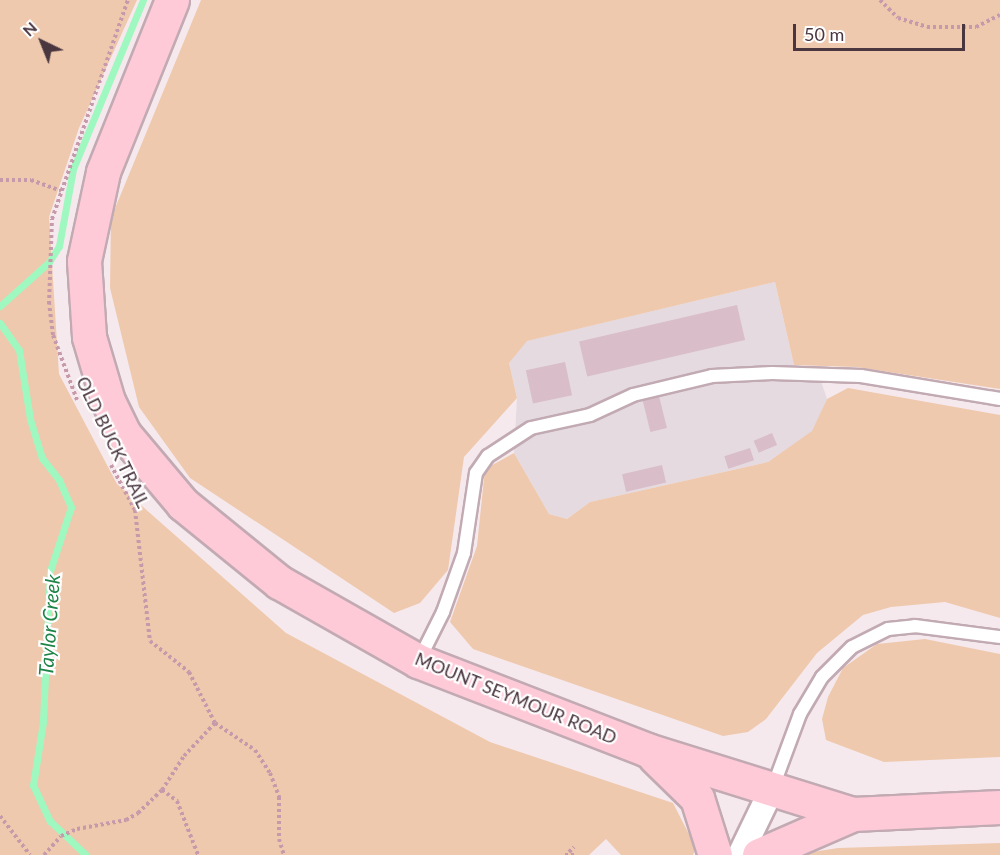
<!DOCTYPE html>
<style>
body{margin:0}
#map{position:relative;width:1000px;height:855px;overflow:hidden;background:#f6e9ed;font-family:Lato,sans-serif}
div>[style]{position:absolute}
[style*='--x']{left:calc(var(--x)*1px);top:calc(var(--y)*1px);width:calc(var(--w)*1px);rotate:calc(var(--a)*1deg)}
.industrial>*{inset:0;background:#e5dae0}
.green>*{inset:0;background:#eec9ae}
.stream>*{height:7px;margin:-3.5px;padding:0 3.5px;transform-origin:3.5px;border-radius:3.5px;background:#a0f8c1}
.building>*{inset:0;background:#d9bdc9;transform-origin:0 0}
.path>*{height:4px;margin-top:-2px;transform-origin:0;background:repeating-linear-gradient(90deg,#c69aab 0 3px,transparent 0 6px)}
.roads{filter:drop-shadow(2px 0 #c2aab3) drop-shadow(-2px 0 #c2aab3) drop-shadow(0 2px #c2aab3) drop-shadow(0 -2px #c2aab3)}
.lane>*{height:12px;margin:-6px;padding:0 6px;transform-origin:6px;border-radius:6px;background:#fff}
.street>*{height:24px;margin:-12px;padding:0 12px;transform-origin:12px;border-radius:12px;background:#fff}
.secondary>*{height:33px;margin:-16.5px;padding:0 16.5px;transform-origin:16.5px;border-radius:16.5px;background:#ffcad8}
span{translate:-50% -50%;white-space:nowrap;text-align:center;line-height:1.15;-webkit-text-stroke:4.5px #fff;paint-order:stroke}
.street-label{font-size:18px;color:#4a363f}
.water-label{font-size:20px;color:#1d8446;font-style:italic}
.north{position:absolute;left:12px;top:12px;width:60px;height:60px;-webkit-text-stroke:4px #fff;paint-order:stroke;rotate:317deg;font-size:16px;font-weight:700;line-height:24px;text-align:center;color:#4a363f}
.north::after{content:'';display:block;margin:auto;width:21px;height:27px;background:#4a363f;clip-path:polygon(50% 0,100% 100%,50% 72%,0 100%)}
.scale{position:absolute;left:793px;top:24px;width:172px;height:27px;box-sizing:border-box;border:3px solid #4a363f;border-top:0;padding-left:8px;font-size:18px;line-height:21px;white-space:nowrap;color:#4a363f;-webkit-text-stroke:4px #fff;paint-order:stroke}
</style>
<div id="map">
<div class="industrial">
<div style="clip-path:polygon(775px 282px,794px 365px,816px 366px,827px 399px,813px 431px,768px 462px,590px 502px,567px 519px,549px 514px,514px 453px,517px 398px,509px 363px,526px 341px)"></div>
</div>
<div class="green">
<div style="clip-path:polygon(0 0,137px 0,79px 128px,49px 217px,59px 374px,117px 484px,286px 633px,490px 742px,673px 803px,696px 848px,693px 855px,621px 855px,606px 839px,589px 855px,0 855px)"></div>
<div style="clip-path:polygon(201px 0,1000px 0,1000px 389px,856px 367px,794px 365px,775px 282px,527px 341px,509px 363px,517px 398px,464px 457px,448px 570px,420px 603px,394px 613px,190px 478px,139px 407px,110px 288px,111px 218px)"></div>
<div style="clip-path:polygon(848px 388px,1000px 415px,1000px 618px,945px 602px,891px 607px,863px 615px,817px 653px,766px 719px,748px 732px,723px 736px,473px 649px,450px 622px,477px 546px,485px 469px,514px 453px,549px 514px,567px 519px,590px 502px,768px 462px,812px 431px,827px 399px)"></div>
<div style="clip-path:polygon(925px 639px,1000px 654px,1000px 757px,884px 762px,826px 740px,822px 719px,828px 697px,843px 668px,877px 644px)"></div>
<div style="clip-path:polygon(1000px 843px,1000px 855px,793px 855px,838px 848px)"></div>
</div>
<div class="stream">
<div style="--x:0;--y:306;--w:66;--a:-41.9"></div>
<div style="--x:49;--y:262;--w:19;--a:-58"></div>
<div style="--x:59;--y:246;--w:78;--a:-79.7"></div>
<div style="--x:73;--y:169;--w:183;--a:-67.5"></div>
<div style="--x:0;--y:323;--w:33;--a:55"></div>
<div style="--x:19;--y:350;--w:70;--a:80.9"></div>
<div style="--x:30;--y:419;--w:41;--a:72.9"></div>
<div style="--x:42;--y:458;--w:28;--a:52"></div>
<div style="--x:59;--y:480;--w:30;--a:66"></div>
<div style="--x:71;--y:507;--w:67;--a:108.2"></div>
<div style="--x:50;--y:571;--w:151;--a:92.7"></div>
<div style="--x:43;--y:722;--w:64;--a:99"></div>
<div style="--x:33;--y:785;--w:40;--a:65"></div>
<div style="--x:50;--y:821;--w:50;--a:43.4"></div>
</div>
<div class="building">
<div style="left:737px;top:305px;width:36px;height:162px;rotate:77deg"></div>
<div style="left:565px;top:362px;width:34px;height:40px;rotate:78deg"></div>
<div style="left:658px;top:392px;width:37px;height:17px;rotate:76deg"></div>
<div style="left:772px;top:433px;width:13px;height:20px;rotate:67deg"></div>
<div style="left:750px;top:448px;width:13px;height:27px;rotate:72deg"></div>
<div style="left:662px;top:465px;width:18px;height:41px;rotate:77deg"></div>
</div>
<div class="path">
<div style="--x:880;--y:0;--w:25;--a:45"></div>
<div style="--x:898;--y:18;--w:30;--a:17"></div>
<div style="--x:927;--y:27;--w:49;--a:0"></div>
<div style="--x:976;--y:27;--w:27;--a:-27"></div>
<div style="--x:0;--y:180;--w:31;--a:0"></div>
<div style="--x:31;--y:180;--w:32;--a:20"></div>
<div style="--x:77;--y:400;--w:69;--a:-110.3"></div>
<div style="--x:53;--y:335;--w:31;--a:-97"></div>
<div style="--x:49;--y:304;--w:85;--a:-88"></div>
<div style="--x:52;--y:219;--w:232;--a:-70.9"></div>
<div style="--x:111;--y:465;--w:51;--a:61.9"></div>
<div style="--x:135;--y:510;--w:132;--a:83.5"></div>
<div style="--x:150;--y:641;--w:50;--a:38.5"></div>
<div style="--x:189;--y:672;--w:57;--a:63"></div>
<div style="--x:215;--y:723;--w:48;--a:34"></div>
<div style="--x:255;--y:750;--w:27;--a:57"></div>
<div style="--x:270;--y:773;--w:26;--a:69"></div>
<div style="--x:279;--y:797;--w:42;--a:90"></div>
<div style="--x:279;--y:839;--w:17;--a:73"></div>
<div style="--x:162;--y:790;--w:19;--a:36"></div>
<div style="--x:177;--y:801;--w:58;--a:68.7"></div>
<div style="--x:0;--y:816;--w:49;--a:52.4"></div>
<div style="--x:569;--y:852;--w:7;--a:-45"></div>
<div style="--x:44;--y:855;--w:25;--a:-48"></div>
<div style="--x:61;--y:836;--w:17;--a:-24"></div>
<div style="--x:77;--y:829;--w:50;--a:-10.4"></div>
<div style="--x:126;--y:820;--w:14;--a:-30"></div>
<div style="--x:138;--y:813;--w:33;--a:-44"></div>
<div style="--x:162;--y:790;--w:40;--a:-57.1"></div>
<div style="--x:184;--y:756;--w:45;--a:-46.8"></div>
<div style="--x:565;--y:855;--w:10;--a:0"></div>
</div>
<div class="roads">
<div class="lane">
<div style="--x:419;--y:660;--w:54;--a:-63.4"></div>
<div style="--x:443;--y:612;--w:63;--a:-70.4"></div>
<div style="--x:464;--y:553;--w:81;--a:-81.5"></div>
<div style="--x:476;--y:473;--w:21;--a:-55"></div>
<div style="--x:488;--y:456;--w:51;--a:-33.1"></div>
<div style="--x:531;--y:428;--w:60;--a:-12.4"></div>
<div style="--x:590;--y:415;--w:47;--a:-24.9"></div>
<div style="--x:633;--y:395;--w:81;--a:-13.5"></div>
<div style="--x:712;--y:376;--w:60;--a:-2.9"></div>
<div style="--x:772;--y:373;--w:89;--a:1.9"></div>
<div style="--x:861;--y:376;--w:141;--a:9.4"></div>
<div style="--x:773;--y:787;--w:78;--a:-69.7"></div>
<div style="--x:800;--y:714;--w:43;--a:-59.3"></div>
<div style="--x:822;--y:677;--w:42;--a:-45"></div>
<div style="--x:852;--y:647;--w:40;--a:-26.6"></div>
<div style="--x:888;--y:629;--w:27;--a:-6"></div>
<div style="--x:915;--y:626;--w:86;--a:7.4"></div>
</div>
<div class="street">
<div style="--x:740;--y:855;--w:71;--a:-64.2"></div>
</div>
<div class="secondary">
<div style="--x:172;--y:0;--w:185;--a:111.9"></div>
<div style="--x:103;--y:172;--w:91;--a:102.1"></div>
<div style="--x:84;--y:261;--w:76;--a:86.2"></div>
<div style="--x:89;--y:337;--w:67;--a:73.5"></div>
<div style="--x:108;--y:401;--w:37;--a:64"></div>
<div style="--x:124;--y:434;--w:92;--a:49.9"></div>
<div style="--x:183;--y:504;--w:124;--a:39.1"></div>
<div style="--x:279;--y:582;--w:160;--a:29.6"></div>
<div style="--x:418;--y:661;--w:246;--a:21.2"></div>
<div style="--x:647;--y:750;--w:216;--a:17.3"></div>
<div style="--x:853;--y:814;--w:147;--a:-2.7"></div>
<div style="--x:655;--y:757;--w:59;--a:44.3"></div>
<div style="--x:697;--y:798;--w:60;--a:72.5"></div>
<div style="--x:759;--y:855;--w:103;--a:-23.6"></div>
</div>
</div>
<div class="street-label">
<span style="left:113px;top:442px;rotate:64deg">OLD BUCK TRAIL</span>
<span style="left:516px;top:698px;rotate:22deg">MOUNT SEYMOUR ROAD</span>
</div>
<div class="water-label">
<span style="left:49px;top:625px;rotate:-86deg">Taylor Creek</span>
</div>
<div class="north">N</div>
<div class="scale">50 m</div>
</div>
